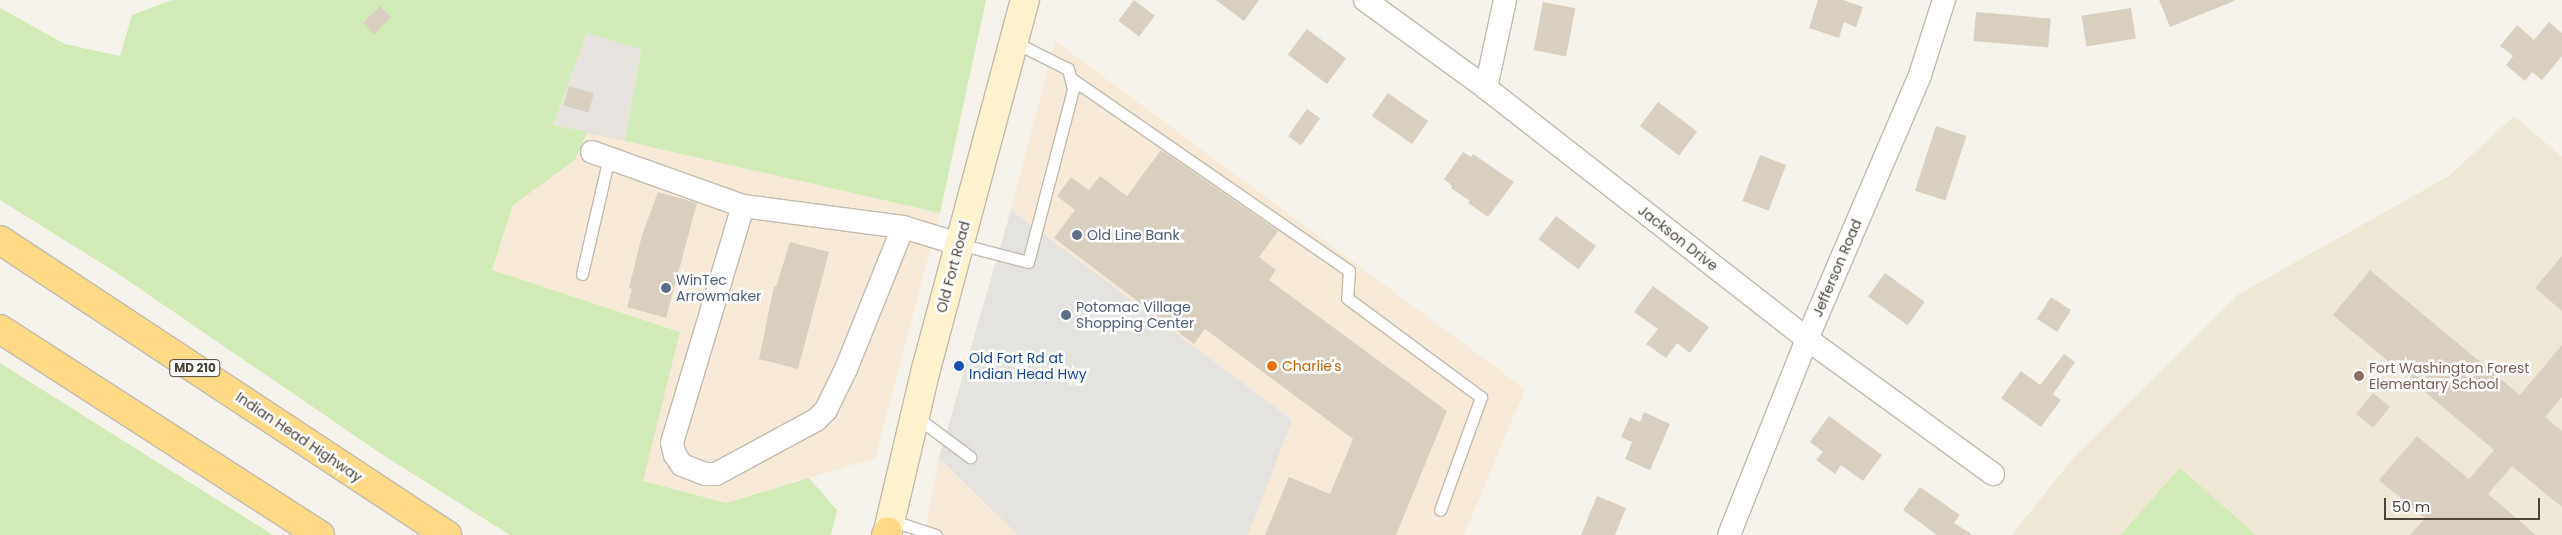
<!DOCTYPE html>
<style>
body{margin:0}
#map{position:relative;width:2562px;height:535px;overflow:hidden;background:#f6f3ec;font-family:Poppins,sans-serif}
div>[style]{position:absolute}
[style*='--x']{left:calc(var(--x)*1px);top:calc(var(--y)*1px);width:calc(var(--w)*1px);rotate:calc(var(--a)*1deg)}
.commercial>*{inset:0;background:#f7ead8}
.industrial>*{inset:0;background:#e6e2dd}
.education>*{inset:0;background:#efe8d6}
.green>*{inset:0;background:#d2eab5}
.parking>*{inset:0;background:#e5e3e0}
.building>*{inset:0;background:#d8cfc1;transform-origin:0 0}
.roads{filter:drop-shadow(1px 0 #c2bbae) drop-shadow(-1px 0 #c2bbae) drop-shadow(0 1px #c2bbae) drop-shadow(0 -1px #c2bbae)}
.service>*{height:11px;margin:-5.5px;padding:0 5.5px;transform-origin:5.5px;border-radius:5.5px;background:#fff}
.minor>*{height:22px;margin:-11px;padding:0 11px;transform-origin:11px;border-radius:11px;background:#fff}
.secondary>*{height:28px;margin:-14px;padding:0 14px;transform-origin:14px;border-radius:14px;background:#fff3cd}
.trunk>*{height:28px;margin:-14px;padding:0 14px;transform-origin:14px;border-radius:14px;background:#ffd985}
.dots>*{width:14px;height:14px;translate:-50% -50%;box-sizing:border-box;border:2px solid #fff;border-radius:50%}
span{translate:-50% -50%;white-space:nowrap;text-align:center;line-height:1.15;-webkit-text-stroke:5px #fff;paint-order:stroke}
.shield-label span{padding:1px 4px;background:#fff;border:1px solid;border-radius:4px;-webkit-text-stroke-width:0}
.shield-label{font-size:12px;color:#4b4439;font-weight:700}
.service-label{font-size:14px;color:#4e5e75}
.left{translate:0 -50%;text-align:left}
.street-label{font-size:14px;color:#4b4439}
.transit-label{font-size:14px;color:#164399}
.food-label{font-size:14px;color:#c56008}
.education-label{font-size:14px;color:#785e54}
.scale{position:absolute;left:2384px;top:498px;width:156px;height:22px;box-sizing:border-box;border:2px solid #4b4439;border-top:0;padding-left:6px;font-size:15px;line-height:18px;white-space:nowrap;color:#4b4439;-webkit-text-stroke:4px #fff;paint-order:stroke}
</style>
<div id="map">
<div class="commercial">
<div style="clip-path:polygon(1055px 41px,1525px 389px,1464px 535px,924px 535px,939px 458px,1011px 210px)"></div>
<div style="clip-path:polygon(587px 132px,940px 213px,875px 458px,726px 503px,642px 481px,680px 332px,492px 271px,513px 205px,575px 160px)"></div>
</div>
<div class="industrial">
<div style="clip-path:polygon(587px 33px,641px 48px,625px 141px,553px 125px)"></div>
</div>
<div class="education">
<div style="clip-path:polygon(2514px 116px,2562px 157px,2562px 535px,2012px 535px,2073px 458px,2239px 294px,2449px 176px)"></div>
</div>
<div class="green">
<div style="clip-path:polygon(172px 0,986px 0,940px 213px,625px 141px,641px 49px,587px 33px,553px 125px,587px 132px,575px 160px,513px 205px,492px 270px,680px 332px,643px 481px,726px 503px,809px 478px,837px 510px,831px 535px,510px 535px,383px 455px,114px 271px,0 200px,0 8px,65px 44px,120px 56px,132px 15px)"></div>
<div style="clip-path:polygon(0 363px,254px 523px,273px 535px,0 535px)"></div>
<div style="clip-path:polygon(2180px 468px,2256px 535px,2120px 535px)"></div>
</div>
<div class="parking">
<div style="clip-path:polygon(1011px 210px,1292px 420px,1248px 535px,1018px 535px,939px 458px)"></div>
</div>
<div class="building">
<div style="left:1134px;top:0;width:26px;height:26px;rotate:37deg"></div>
<div style="clip-path:polygon(1216px 0,1259px 0,1244px 21px)"></div>
<div style="clip-path:polygon(1818px 0,1843px 0,1863px 7px,1856px 27px,1844px 22px,1839px 38px,1809px 28px)"></div>
<div style="clip-path:polygon(2159px 0,2234px 0,2234px 1px,2170px 27px)"></div>
<div style="left:1543px;top:2px;width:33px;height:49px;rotate:11deg"></div>
<div style="left:380px;top:6px;width:16px;height:24px;rotate:45deg"></div>
<div style="left:2131px;top:8px;width:31px;height:50px;rotate:81deg"></div>
<div style="left:1976px;top:12px;width:75px;height:29px;rotate:5deg"></div>
<div style="clip-path:polygon(2549px 22px,2562px 33px,2562px 56px,2542px 80px,2532px 72px,2525px 81px,2506px 65px,2513px 56px,2500px 46px,2517px 25px,2534px 40px)"></div>
<div style="left:1307px;top:29px;width:49px;height:32px;rotate:37deg"></div>
<div style="left:569px;top:86px;width:26px;height:20px;rotate:16deg"></div>
<div style="left:1388px;top:93px;width:49px;height:28px;rotate:35deg"></div>
<div style="left:1658px;top:102px;width:49px;height:30px;rotate:37deg"></div>
<div style="left:1307px;top:109px;width:16px;height:33px;rotate:35deg"></div>
<div style="left:1936px;top:126px;width:32px;height:68px;rotate:18deg"></div>
<div style="clip-path:polygon(1161px 150px,1278px 231px,1259px 257px,1276px 270px,1269px 280px,1447px 411px,1396px 535px,1265px 535px,1289px 477px,1330px 494px,1353px 439px,1205px 329px,1194px 344px,1054px 238px,1075px 210px,1057px 196px,1071px 177px,1089px 190px,1100px 176px,1127px 196px)"></div>
<div style="clip-path:polygon(1463px 152px,1471px 157px,1473px 154px,1514px 182px,1488px 217px,1468px 203px,1470px 201px,1451px 188px,1452px 186px,1444px 179px)"></div>
<div style="left:1760px;top:155px;width:28px;height:49px;rotate:21deg"></div>
<div style="clip-path:polygon(658px 192px,697px 203px,666px 318px,627px 307px,632px 289px,629px 288px,642px 235px)"></div>
<div style="left:1556px;top:216px;width:50px;height:29px;rotate:37deg"></div>
<div style="clip-path:polygon(790px 242px,829px 252px,798px 369px,759px 359px,774px 286px,776px 287px)"></div>
<div style="clip-path:polygon(2562px 256px,2562px 311px,2535px 288px)"></div>
<div style="clip-path:polygon(2370px 270px,2520px 395px,2562px 345px,2562px 397px,2545px 417px,2562px 431px,2562px 507px,2512px 466px,2488px 494px,2536px 535px,2410px 535px,2425px 518px,2379px 480px,2417px 436px,2469px 479px,2494px 450px,2333px 315px)"></div>
<div style="left:1885px;top:273px;width:49px;height:29px;rotate:36deg"></div>
<div style="clip-path:polygon(1653px 286px,1709px 327px,1690px 353px,1677px 343px,1666px 358px,1646px 344px,1658px 329px,1634px 312px)"></div>
<div style="left:2051px;top:297px;width:24px;height:26px;rotate:33deg"></div>
<div style="clip-path:polygon(2064px 354px,2075px 362px,2053px 394px,2061px 400px,2041px 427px,2001px 398px,2021px 371px,2040px 385px)"></div>
<div style="left:2373px;top:393px;width:22px;height:27px;rotate:39deg"></div>
<div style="clip-path:polygon(1644px 412px,1670px 424px,1650px 470px,1625px 459px,1632px 442px,1621px 437px,1630px 417px,1640px 422px)"></div>
<div style="clip-path:polygon(1829px 416px,1882px 455px,1863px 481px,1841px 465px,1835px 474px,1816px 460px,1823px 452px,1810px 442px)"></div>
<div style="clip-path:polygon(1920px 487px,1960px 515px,1954px 523px,1973px 535px,1937px 535px,1903px 510px)"></div>
<div style="clip-path:polygon(1597px 496px,1626px 508px,1615px 535px,1581px 535px)"></div>
</div>
<div class="roads">
<div class="service">
<div style="--x:1072;--y:79;--w:337;--a:34.7"></div>
<div style="--x:1349;--y:271;--w:27;--a:94"></div>
<div style="--x:1347;--y:298;--w:167;--a:36.5"></div>
<div style="--x:1481;--y:397;--w:120;--a:109.9"></div>
<div style="--x:959;--y:244;--w:71;--a:14.6"></div>
<div style="--x:1028;--y:262;--w:179;--a:-75.4"></div>
<div style="--x:1073;--y:89;--w:21;--a:-104"></div>
<div style="--x:1068;--y:69;--w:63;--a:-153.4"></div>
<div style="--x:582;--y:274;--w:120;--a:-77"></div>
<div style="--x:915;--y:416;--w:69;--a:36.7"></div>
<div style="--x:890;--y:520;--w:48;--a:18.1"></div>
</div>
<div class="minor">
<div style="--x:1365;--y:0;--w:150;--a:36"></div>
<div style="--x:1486;--y:88;--w:407;--a:38"></div>
<div style="--x:1807;--y:339;--w:230;--a:36"></div>
<div style="--x:1486;--y:88;--w:90;--a:-77.8"></div>
<div style="--x:592;--y:152;--w:160;--a:19.7"></div>
<div style="--x:743;--y:206;--w:161;--a:7.5"></div>
<div style="--x:903;--y:227;--w:59;--a:16.9"></div>
<div style="--x:743;--y:206;--w:247;--a:106.7"></div>
<div style="--x:672;--y:443;--w:12;--a:76"></div>
<div style="--x:675;--y:455;--w:12;--a:55"></div>
<div style="--x:682;--y:465;--w:25;--a:21"></div>
<div style="--x:705;--y:474;--w:11;--a:0"></div>
<div style="--x:716;--y:474;--w:114;--a:-28.4"></div>
<div style="--x:816;--y:420;--w:14;--a:-45"></div>
<div style="--x:826;--y:410;--w:46;--a:-64"></div>
<div style="--x:846;--y:369;--w:153;--a:-68.1"></div>
<div style="--x:1729;--y:535;--w:211;--a:-68.3"></div>
<div style="--x:1807;--y:339;--w:287;--a:-66.8"></div>
<div style="--x:1920;--y:75;--w:79;--a:-72.3"></div>
</div>
<div class="secondary">
<div style="--x:887;--y:535;--w:171;--a:-76.8"></div>
<div style="--x:926;--y:369;--w:382;--a:-75"></div>
</div>
<div class="trunk">
<div style="--x:0;--y:240;--w:536;--a:33.42"></div>
<div style="--x:0;--y:329;--w:381;--a:32.8"></div>
<div style="--x:886;--y:535;--w:4;--a:-63"></div>
</div>
</div>
<div class="dots">
<div style="left:1077px;top:235px;background:#5c6f8a"></div>
<div style="left:666px;top:288px;background:#5c6f8a"></div>
<div style="left:1066px;top:315px;background:#5c6f8a"></div>
<div style="left:959px;top:366px;background:#1a4fb4"></div>
<div style="left:1272px;top:366px;background:#e8710a"></div>
<div style="left:2359px;top:376px;background:#8d6e63"></div>
</div>
<div class="shield-label">
<span style="left:195px;top:368px">MD 210</span>
</div>
<div class="service-label">
<span class="left" style="left:1087px;top:235px">Old Line Bank</span>
<span class="left" style="left:676px;top:288px">WinTec<br>Arrowmaker</span>
<span class="left" style="left:1076px;top:315px">Potomac Village<br>Shopping Center</span>
</div>
<div class="street-label">
<span style="left:1678px;top:238px;rotate:38deg">Jackson Drive</span>
<span style="left:953px;top:267px;rotate:-75deg">Old Fort Road</span>
<span style="left:1837px;top:268px;rotate:-67deg">Jefferson Road</span>
<span style="left:299px;top:437px;rotate:34deg">Indian Head Highway</span>
</div>
<div class="transit-label">
<span class="left" style="left:969px;top:366px">Old Fort Rd at<br>Indian Head Hwy</span>
</div>
<div class="food-label">
<span class="left" style="left:1282px;top:366px">Charlie's</span>
</div>
<div class="education-label">
<span class="left" style="left:2369px;top:376px">Fort Washington Forest<br>Elementary School</span>
</div>
<div class="scale">50 m</div>
</div>
